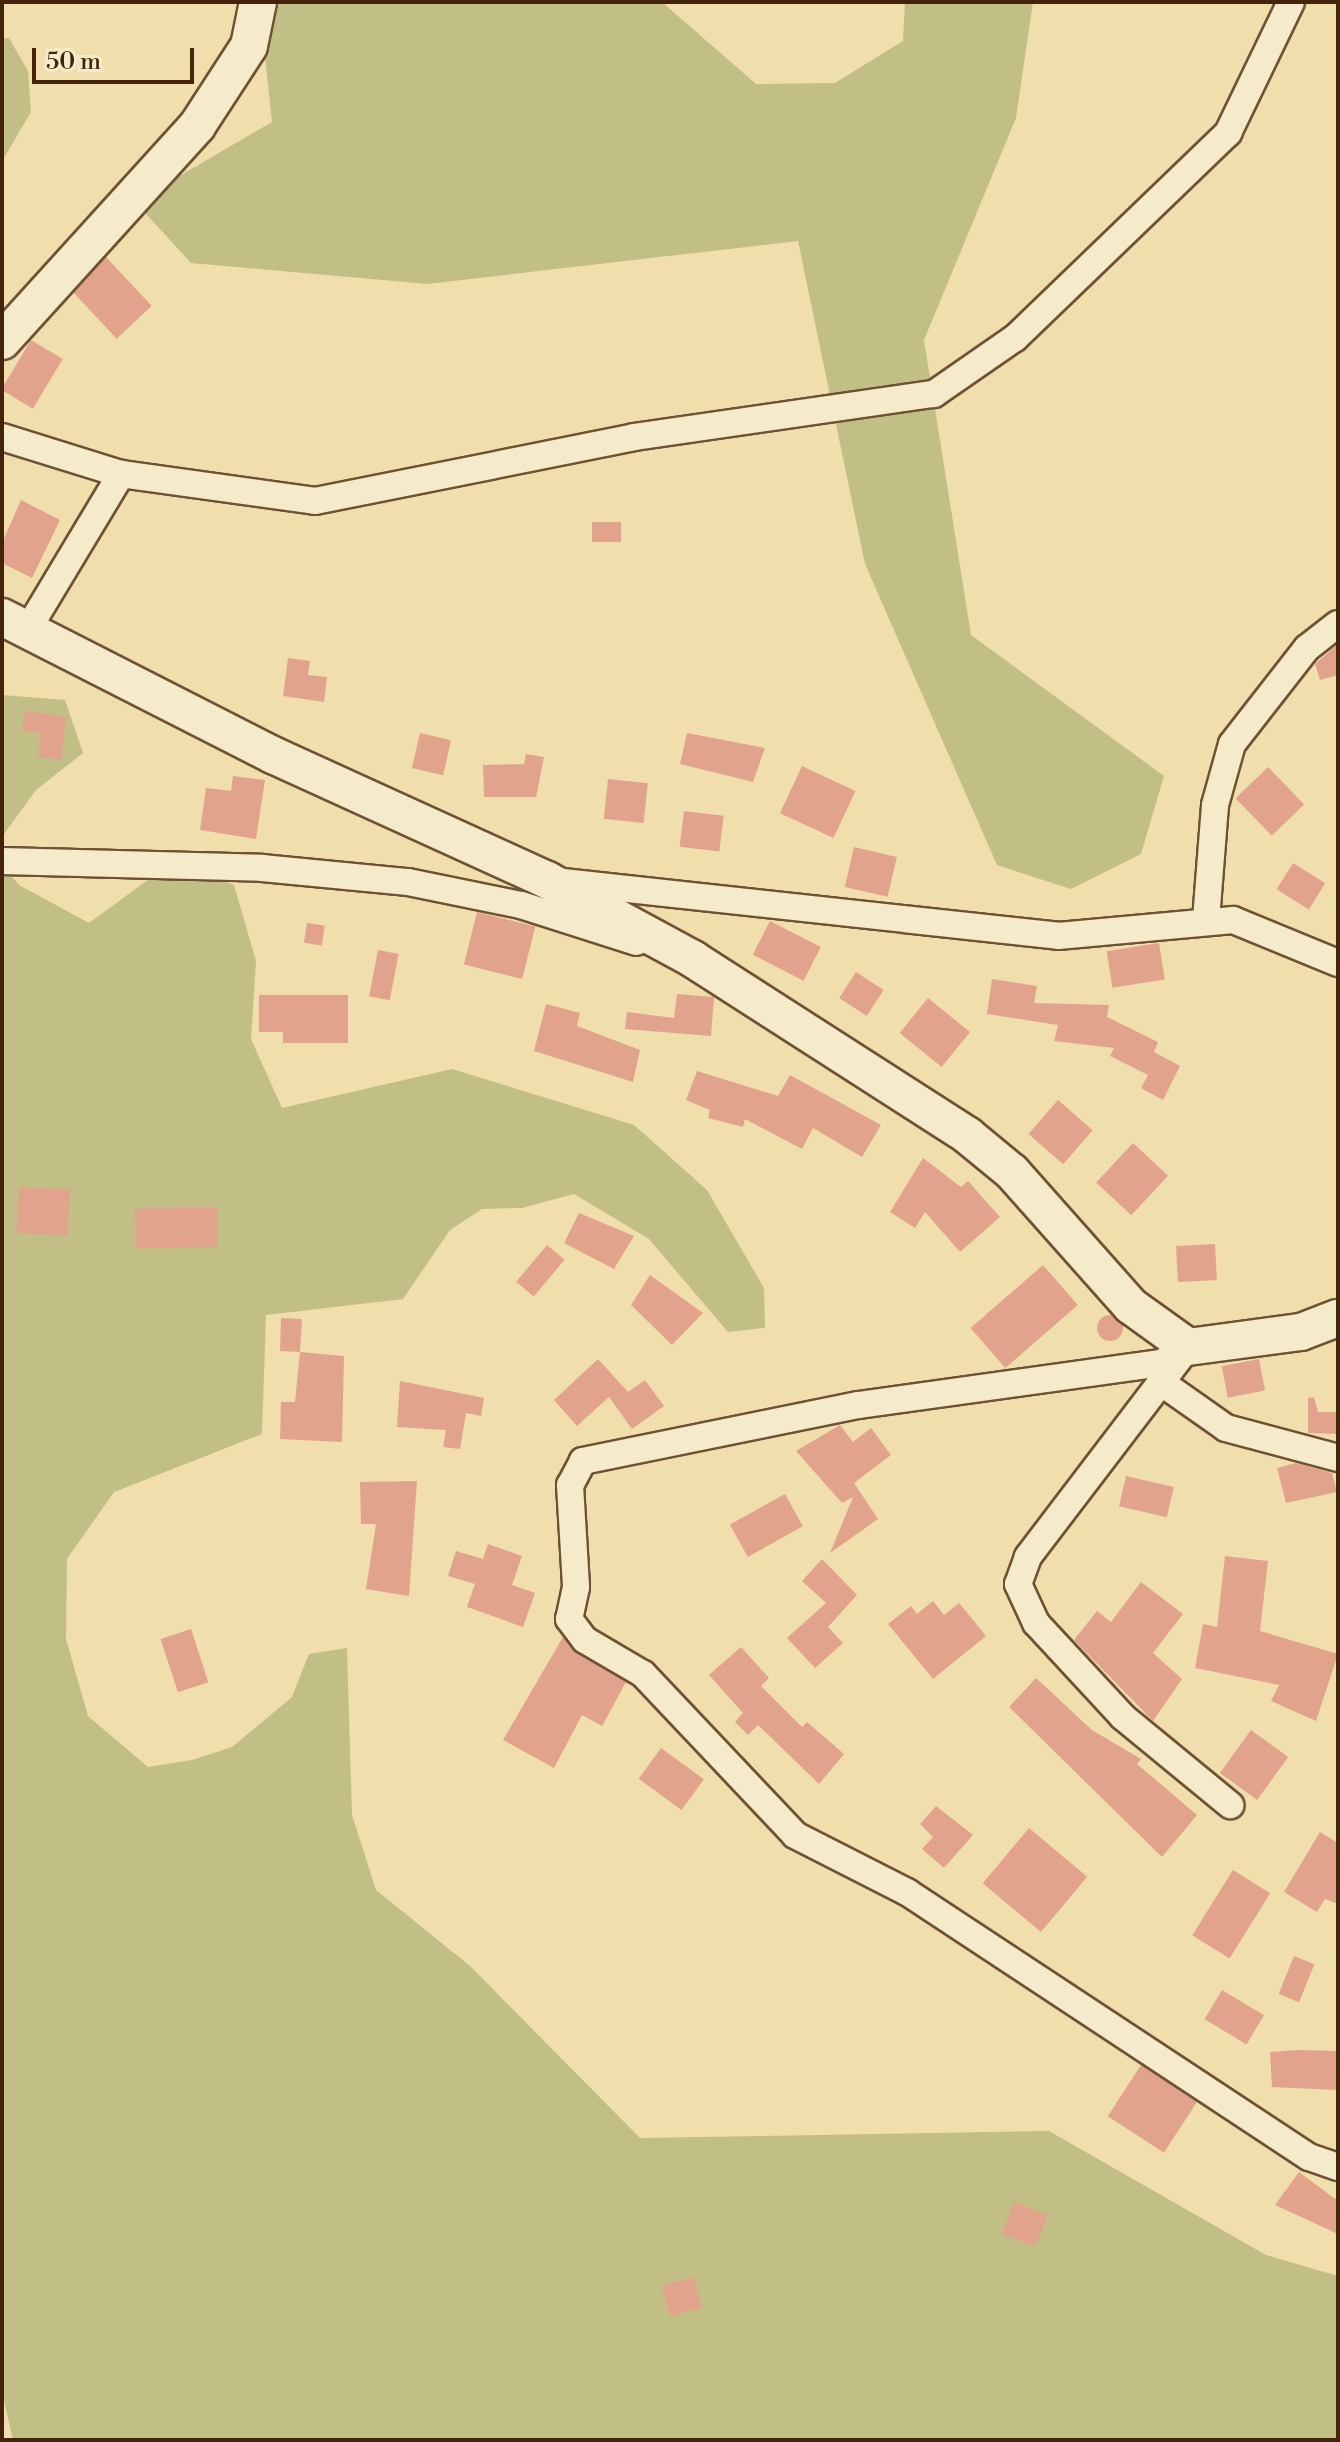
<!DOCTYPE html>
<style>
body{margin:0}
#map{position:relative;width:1340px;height:2442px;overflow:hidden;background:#f0dead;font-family:"Libre Bodoni",serif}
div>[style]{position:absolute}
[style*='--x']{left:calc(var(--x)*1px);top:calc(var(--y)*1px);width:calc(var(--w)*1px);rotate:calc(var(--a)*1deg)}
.green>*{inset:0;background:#c1bf85}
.building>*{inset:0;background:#e2a38d;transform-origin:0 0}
.round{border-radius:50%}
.roads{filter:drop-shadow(2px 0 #6e5234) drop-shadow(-2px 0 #6e5234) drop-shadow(0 2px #6e5234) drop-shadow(0 -2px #6e5234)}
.minor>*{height:26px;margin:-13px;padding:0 13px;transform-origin:13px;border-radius:13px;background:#f5eaca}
.secondary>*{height:36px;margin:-18px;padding:0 18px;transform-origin:18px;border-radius:18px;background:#f5eaca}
span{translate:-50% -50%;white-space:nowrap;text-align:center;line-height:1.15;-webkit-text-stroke:7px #f5eaca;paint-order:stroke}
.frame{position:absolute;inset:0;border:4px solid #43240b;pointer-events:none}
.scale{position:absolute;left:32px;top:48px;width:162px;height:36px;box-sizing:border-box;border:4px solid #43240b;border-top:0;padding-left:10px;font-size:24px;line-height:28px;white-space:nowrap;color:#43240b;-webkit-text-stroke:6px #f5eaca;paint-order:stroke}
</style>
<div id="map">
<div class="green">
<div style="clip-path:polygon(259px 2px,662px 2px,756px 84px,835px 83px,903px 41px,905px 2px,1033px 2px,1016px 118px,924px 340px,971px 635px,1164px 776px,1141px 854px,1071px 889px,997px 865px,865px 564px,798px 241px,427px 284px,191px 263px,135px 202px,272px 122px)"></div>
<div style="clip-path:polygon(9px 38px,28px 71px,31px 112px,2px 161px,2px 39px)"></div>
<div style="clip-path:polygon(2px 695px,65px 700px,83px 753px,36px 790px,2px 837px)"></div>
<div style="clip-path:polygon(2px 865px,19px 885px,89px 923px,156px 874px,195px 867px,234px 885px,256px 961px,251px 1039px,282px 1108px,452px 1069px,634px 1125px,707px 1190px,764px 1288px,765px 1328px,728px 1332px,649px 1239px,574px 1194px,522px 1208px,482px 1209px,450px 1230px,403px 1299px,266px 1315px,262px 1434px,114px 1492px,67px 1559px,66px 1639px,88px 1716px,148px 1767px,192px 1760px,232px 1747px,292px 1697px,309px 1654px,347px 1648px,352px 1815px,376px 1890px,470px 1966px,640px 2138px,1049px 2131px,1266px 2255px,1338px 2276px,1338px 2440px,13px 2440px,2px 2392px)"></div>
</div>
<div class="building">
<div style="left:106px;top:257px;width:67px;height:48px;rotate:47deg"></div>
<div style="left:31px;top:340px;width:37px;height:58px;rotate:31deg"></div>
<div style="clip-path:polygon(21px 500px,60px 520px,32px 578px,2px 563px,2px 543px)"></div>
<div style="left:592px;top:522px;width:29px;height:20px"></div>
<div style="clip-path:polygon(1338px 644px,1338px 675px,1320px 680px,1315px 664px)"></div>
<div style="clip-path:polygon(288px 658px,310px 661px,308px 675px,327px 677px,324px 702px,283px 696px)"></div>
<div style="clip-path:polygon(25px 711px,66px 717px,61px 760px,38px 757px,41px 733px,22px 731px)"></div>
<div style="left:420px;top:733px;width:32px;height:36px;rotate:13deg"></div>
<div style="clip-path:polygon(687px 733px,765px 748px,753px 782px,680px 764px)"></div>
<div style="clip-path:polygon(526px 754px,544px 757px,536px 797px,484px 797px,483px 765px,524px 764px)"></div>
<div style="left:802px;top:766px;width:59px;height:52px;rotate:25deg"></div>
<div style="left:1268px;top:767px;width:52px;height:45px;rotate:46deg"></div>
<div style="clip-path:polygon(233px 776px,265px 780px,256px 839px,200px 830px,206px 788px,231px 791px)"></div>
<div style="left:608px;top:779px;width:40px;height:40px;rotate:6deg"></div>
<div style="left:684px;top:811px;width:40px;height:36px;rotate:7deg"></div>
<div style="left:854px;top:847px;width:44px;height:41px;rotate:13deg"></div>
<div style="left:1293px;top:863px;width:38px;height:31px;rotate:32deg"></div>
<div style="left:477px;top:912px;width:60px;height:54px;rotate:14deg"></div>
<div style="left:770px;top:921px;width:57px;height:38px;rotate:27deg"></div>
<div style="left:307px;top:923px;width:18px;height:20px;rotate:9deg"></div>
<div style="left:1159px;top:943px;width:37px;height:53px;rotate:81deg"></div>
<div style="left:378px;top:950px;width:21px;height:47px;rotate:11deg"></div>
<div style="left:856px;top:972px;width:33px;height:31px;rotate:33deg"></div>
<div style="clip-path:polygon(992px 979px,1037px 986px,1034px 1003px,1109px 1005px,1107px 1017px,1158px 1042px,1154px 1052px,1180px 1066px,1163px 1100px,1141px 1088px,1148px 1075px,1110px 1056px,1114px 1048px,1054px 1041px,1058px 1025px,987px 1014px)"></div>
<div style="clip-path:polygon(677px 994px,714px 997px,711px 1036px,625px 1029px,627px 1012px,674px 1018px)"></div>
<div style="clip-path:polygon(259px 995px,348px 995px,348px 1043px,283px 1043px,283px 1032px,259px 1032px)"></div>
<div style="left:928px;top:998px;width:54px;height:45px;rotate:39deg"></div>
<div style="clip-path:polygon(546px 1004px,580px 1013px,577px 1026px,640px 1050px,633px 1082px,534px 1051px)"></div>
<div style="clip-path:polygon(697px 1071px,778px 1096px,790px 1075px,881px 1125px,862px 1157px,813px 1128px,802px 1149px,745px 1119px,743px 1127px,708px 1118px,710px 1110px,686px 1100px)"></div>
<div style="left:1058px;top:1100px;width:46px;height:45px;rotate:41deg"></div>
<div style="left:1133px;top:1143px;width:48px;height:54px;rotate:43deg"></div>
<div style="clip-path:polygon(923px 1158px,961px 1187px,968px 1181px,1000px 1217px,960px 1252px,925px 1212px,915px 1228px,890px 1212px)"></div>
<div style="left:19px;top:1187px;width:51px;height:46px;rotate:3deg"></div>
<div style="left:217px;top:1207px;width:40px;height:82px;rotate:89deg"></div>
<div style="clip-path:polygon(579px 1213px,634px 1236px,614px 1269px,564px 1243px)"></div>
<div style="left:1215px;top:1244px;width:36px;height:39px;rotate:87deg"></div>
<div style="left:547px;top:1245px;width:23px;height:48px;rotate:40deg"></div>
<div style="left:1043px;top:1265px;width:53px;height:96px;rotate:49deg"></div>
<div style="clip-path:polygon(650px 1275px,703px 1313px,672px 1345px,631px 1305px)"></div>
<div class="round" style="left:1097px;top:1315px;width:26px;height:26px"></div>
<div style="clip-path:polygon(281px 1318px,302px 1319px,300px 1352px,344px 1356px,342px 1442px,280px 1439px,281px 1402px,295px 1402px,300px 1352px,280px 1351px)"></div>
<div style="clip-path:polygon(598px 1359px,628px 1392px,645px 1380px,664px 1406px,632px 1429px,609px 1397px,577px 1426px,554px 1400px)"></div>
<div style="left:1259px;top:1359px;width:32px;height:38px;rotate:79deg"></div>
<div style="clip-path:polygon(400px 1381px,484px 1398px,481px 1416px,466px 1413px,460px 1449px,443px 1447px,446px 1430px,397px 1427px)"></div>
<div style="clip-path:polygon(1314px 1397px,1318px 1412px,1338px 1412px,1338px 1434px,1308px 1433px,1308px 1398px)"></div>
<div style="clip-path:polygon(840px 1425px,853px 1442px,871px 1428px,891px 1455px,854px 1483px,878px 1519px,830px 1553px,853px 1497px,842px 1503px,796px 1451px)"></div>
<div style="clip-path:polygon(1296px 1463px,1332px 1473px,1337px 1492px,1286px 1503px,1277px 1468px)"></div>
<div style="left:1126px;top:1476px;width:49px;height:31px;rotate:13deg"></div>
<div style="clip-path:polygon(417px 1481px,409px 1596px,366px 1589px,376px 1524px,361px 1524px,360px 1482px)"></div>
<div style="left:785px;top:1494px;width:37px;height:63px;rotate:61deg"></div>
<div style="clip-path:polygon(488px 1544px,522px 1556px,512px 1585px,535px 1593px,523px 1627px,467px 1607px,475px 1584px,448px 1576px,456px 1551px,483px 1559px)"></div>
<div style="clip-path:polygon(1225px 1556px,1268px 1561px,1260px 1631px,1338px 1654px,1316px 1721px,1271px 1701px,1279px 1685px,1195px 1668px,1203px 1624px,1217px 1627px)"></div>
<div style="clip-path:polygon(822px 1559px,857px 1595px,828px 1627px,843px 1643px,815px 1668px,787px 1638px,826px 1603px,802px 1581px)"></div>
<div style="clip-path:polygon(1141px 1582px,1183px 1614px,1153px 1653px,1182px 1679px,1153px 1721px,1074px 1640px,1097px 1611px,1111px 1622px)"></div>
<div style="clip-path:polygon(933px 1601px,944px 1615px,959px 1603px,986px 1636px,933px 1679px,888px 1624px,911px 1606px,917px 1614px)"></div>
<div style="left:191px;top:1629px;width:56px;height:32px;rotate:72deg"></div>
<div style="clip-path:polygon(563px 1637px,626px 1682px,602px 1726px,582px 1715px,554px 1768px,503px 1740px)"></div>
<div style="clip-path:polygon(741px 1647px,769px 1678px,761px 1686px,802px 1727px,807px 1722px,844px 1754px,819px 1784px,758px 1725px,748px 1735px,735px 1722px,743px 1713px,709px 1675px)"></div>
<div style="clip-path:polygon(1036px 1678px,1092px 1730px,1141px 1759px,1137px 1764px,1197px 1815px,1162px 1857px,1009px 1707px)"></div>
<div style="left:1251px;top:1730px;width:46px;height:53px;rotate:36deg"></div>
<div style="left:661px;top:1748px;width:53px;height:38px;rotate:36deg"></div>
<div style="clip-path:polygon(936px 1806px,973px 1835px,944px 1868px,922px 1849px,933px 1837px,920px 1824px)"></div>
<div style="left:1029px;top:1828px;width:76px;height:72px;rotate:40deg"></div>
<div style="clip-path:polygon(1320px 1832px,1338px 1843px,1338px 1904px,1325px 1899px,1317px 1912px,1284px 1892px)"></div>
<div style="left:1233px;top:1870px;width:44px;height:77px;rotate:32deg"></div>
<div style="left:1294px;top:1956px;width:22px;height:41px;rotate:22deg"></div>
<div style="left:1222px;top:1990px;width:49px;height:34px;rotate:31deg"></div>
<div style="clip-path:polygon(1299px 2050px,1338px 2051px,1338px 2090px,1272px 2087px,1270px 2052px)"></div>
<div style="left:1141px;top:2065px;width:67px;height:61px;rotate:33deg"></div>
<div style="clip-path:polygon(1299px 2172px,1338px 2201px,1338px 2234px,1275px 2205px)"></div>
<div style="left:1014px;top:2202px;width:36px;height:34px;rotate:21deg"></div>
<div style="left:693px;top:2277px;width:32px;height:33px;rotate:74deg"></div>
</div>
<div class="roads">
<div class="minor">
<div style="--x:2;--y:437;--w:125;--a:17.3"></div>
<div style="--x:121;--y:474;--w:196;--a:7.9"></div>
<div style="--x:315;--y:501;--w:325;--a:-11.3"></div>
<div style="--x:634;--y:437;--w:303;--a:-8.2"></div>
<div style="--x:934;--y:394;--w:98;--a:-34.7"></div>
<div style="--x:1015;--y:338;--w:296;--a:-43.9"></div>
<div style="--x:1228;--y:133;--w:145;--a:-64.3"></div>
<div style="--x:28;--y:629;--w:181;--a:-59"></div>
<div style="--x:2;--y:861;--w:260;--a:1.5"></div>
<div style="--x:262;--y:868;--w:147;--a:5.5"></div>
<div style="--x:408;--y:882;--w:115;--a:11.5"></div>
<div style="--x:521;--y:905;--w:121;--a:17.8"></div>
<div style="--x:563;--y:882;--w:498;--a:6.2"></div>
<div style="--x:1058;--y:936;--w:176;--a:-5.2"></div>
<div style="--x:1233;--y:920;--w:113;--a:22.3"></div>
<div style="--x:1206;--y:920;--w:115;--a:-85.5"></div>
<div style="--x:1215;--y:805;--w:63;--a:-74.4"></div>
<div style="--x:1232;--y:744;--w:122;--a:-52"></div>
<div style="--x:1307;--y:648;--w:39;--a:-38"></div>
<div style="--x:1188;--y:1347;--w:31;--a:149"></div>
<div style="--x:1161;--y:1363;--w:306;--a:172.1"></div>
<div style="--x:858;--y:1405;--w:281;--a:168.5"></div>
<div style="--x:583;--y:1461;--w:27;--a:118"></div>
<div style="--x:570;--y:1485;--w:102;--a:86.6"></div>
<div style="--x:576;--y:1587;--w:33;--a:102"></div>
<div style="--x:569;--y:1619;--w:26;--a:53"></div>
<div style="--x:585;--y:1640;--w:67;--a:30.4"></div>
<div style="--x:643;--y:1674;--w:221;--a:46.6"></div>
<div style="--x:795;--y:1835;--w:126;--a:27"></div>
<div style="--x:907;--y:1892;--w:481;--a:33.4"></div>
<div style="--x:1309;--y:2157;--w:31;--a:19"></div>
<div style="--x:1184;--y:1352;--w:258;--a:127.3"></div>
<div style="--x:1028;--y:1557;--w:29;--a:110"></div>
<div style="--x:1018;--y:1584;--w:43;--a:65.2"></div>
<div style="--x:1036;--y:1623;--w:128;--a:47.2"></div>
<div style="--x:1123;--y:1717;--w:139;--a:39.4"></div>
<div style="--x:1162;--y:1383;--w:78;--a:35.1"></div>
<div style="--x:1226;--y:1428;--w:116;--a:15"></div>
</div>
<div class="secondary">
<div style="--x:2;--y:341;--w:290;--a:-47.8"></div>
<div style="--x:197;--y:126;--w:95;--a:-57"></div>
<div style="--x:249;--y:46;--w:45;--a:-78.4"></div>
<div style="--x:2;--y:617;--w:304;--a:27"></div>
<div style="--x:273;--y:755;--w:301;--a:24.5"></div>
<div style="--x:547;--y:880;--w:166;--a:28.4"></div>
<div style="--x:693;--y:959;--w:326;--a:32.7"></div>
<div style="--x:967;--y:1135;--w:58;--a:39.4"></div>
<div style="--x:1012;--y:1172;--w:179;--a:48.4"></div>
<div style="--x:1131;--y:1306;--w:70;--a:35.7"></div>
<div style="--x:1188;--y:1347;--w:114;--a:-7.6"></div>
<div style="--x:1301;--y:1332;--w:40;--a:-21"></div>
</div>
</div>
<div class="frame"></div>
<div class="scale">50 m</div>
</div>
